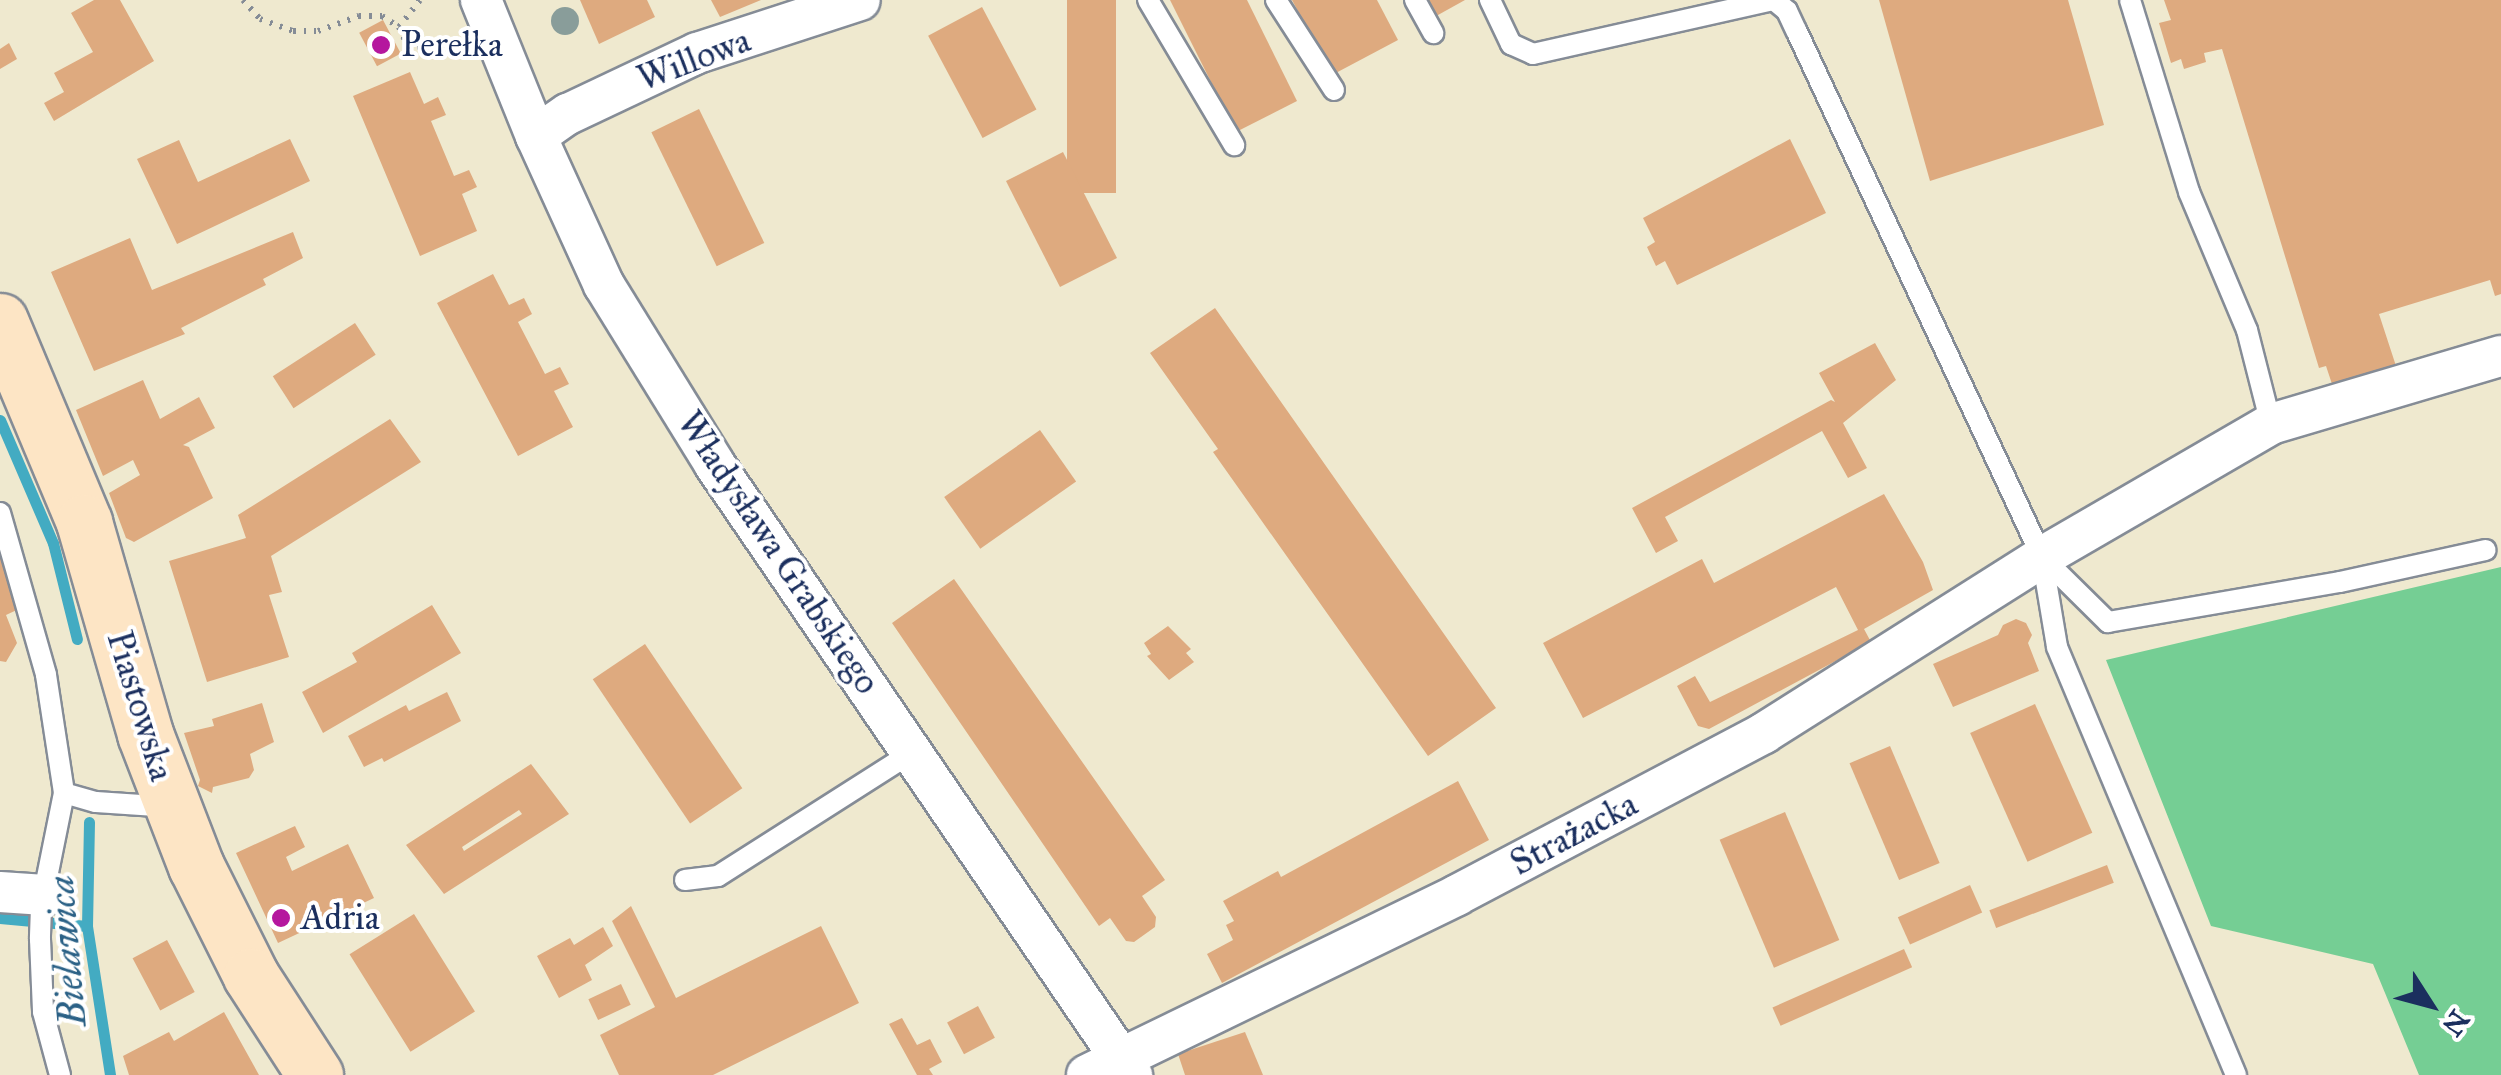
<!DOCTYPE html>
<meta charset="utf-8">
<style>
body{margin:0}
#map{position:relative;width:2501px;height:1075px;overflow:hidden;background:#efe9cf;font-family:"IM FELL Great Primer",serif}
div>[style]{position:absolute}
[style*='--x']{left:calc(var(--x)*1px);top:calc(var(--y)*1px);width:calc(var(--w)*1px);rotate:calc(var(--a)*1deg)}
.green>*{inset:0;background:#75ce94}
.stream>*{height:11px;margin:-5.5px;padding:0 5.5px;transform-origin:5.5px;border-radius:5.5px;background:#43abc2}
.building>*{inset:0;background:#deaa7f;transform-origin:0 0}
.path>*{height:6px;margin-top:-3px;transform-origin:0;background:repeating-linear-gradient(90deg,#858c96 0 2.5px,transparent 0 10.5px)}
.roads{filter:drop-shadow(2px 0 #858c96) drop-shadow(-2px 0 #858c96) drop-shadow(0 2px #858c96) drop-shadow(0 -2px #858c96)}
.lane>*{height:20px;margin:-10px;padding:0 10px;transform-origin:10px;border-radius:10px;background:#fff}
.street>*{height:40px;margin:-20px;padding:0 20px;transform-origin:20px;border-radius:20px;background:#fff}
.secondary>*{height:55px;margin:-27.5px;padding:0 27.5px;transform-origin:27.5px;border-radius:27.5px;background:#fde5c5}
.trees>*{width:28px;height:28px;margin:-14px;border-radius:50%;background:#899d9a}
.dots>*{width:28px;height:28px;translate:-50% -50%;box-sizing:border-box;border:5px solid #fff;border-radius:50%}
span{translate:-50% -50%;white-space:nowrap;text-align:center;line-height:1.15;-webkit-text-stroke:8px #fff;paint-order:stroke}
.poi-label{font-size:35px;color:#1b2f5e}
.left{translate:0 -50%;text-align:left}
.street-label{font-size:35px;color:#1b2f5e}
.water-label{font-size:38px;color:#2b6186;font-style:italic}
.north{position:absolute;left:2381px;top:955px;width:100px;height:100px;-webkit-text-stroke:8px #fff;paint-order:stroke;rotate:126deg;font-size:28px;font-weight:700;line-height:40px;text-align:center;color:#1b2f5e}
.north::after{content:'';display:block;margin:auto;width:35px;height:45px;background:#1b2f5e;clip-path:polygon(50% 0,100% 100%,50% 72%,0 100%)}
</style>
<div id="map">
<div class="green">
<div style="clip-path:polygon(2501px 567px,2501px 1075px,2419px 1075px,2373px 964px,2211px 926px,2106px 660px)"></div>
</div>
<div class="stream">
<div style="--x:0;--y:420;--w:134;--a:66.7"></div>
<div style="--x:53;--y:543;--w:99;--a:76"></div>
<div style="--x:89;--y:822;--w:104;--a:91.1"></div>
<div style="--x:87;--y:926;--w:151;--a:81.2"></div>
<div style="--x:0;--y:918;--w:87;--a:5.3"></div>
</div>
<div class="building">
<div style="clip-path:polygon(94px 0,120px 0,154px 61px,54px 121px,44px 103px,64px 92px,54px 73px,93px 52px,71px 13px)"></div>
<div style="clip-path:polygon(580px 0,647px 0,655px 17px,599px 44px)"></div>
<div style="clip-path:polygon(711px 0,761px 0,720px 17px)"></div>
<div style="left:1067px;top:0;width:49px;height:193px"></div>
<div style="clip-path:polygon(1170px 0,1247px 0,1297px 101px,1236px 132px)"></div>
<div style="clip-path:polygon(1292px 0,1377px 0,1398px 40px,1332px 75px)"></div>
<div style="clip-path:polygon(1417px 0,1465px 0,1429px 20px)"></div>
<div style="clip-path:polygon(1879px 0,2068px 0,2104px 125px,1930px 181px)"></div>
<div style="clip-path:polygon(2164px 0,2501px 0,2501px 294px,2495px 296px,2490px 280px,2379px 314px,2396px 366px,2333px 387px,2326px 366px,2319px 368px,2222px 49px,2204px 53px,2206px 62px,2184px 69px,2181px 59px,2171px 63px,2159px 23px,2171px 20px)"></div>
<div style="left:982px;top:7px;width:116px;height:61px;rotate:62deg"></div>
<div style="left:383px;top:20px;width:38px;height:27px;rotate:62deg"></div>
<div style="clip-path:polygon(9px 43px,17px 59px,0 69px,0 49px)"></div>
<div style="clip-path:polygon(410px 72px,424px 104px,438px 97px,446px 115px,431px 121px,454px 176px,469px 170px,477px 187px,462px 194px,477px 231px,420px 256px,353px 96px)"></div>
<div style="left:699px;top:109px;width:149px;height:53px;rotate:64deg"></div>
<div style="clip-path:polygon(290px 139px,310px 181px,177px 244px,137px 159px,179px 140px,198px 182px)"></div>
<div style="clip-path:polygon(1790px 139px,1826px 213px,1677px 285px,1665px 261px,1656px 266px,1647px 247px,1655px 242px,1643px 218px)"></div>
<div style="left:1063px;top:152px;width:119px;height:64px;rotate:63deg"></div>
<div style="clip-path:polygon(293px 232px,303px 258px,263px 279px,266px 285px,181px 328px,185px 334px,94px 371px,51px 272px,130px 238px,152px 290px)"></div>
<div style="clip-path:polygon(493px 274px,509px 305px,524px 298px,532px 314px,518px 322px,545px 374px,560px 367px,569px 384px,554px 391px,573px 427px,518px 456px,437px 303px)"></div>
<div style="clip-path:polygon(1215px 308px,1496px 708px,1428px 756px,1213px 452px,1218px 449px,1150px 353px)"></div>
<div style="left:355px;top:323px;width:38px;height:98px;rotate:57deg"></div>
<div style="clip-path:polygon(1875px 343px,1896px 380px,1843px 423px,1867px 468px,1848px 478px,1822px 431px,1665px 517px,1678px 541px,1656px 553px,1632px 508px,1831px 400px,1835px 402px,1819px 373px)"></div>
<div style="clip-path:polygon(143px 380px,160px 419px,199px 397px,215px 428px,183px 445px,189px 447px,213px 498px,134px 542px,126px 538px,109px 493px,140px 475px,133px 460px,103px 476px,76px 410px)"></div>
<div style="clip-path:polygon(390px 419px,421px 462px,271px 556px,282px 592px,269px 595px,289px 657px,207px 682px,169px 561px,246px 538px,238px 515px)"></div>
<div style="left:1040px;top:430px;width:63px;height:117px;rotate:55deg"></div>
<div style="clip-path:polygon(1884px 494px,1923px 562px,1933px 590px,1864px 629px,1871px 642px,1709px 729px,1698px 726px,1677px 686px,1695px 676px,1710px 702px,1858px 630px,1836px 587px,1583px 718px,1543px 643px,1702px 559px,1714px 583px)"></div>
<div style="clip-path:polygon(0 554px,21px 608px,6px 615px,17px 643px,6px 662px,0 661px)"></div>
<div style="clip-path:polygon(954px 579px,1165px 880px,1142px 896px,1156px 917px,1155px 927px,1134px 942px,1126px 941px,1110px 918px,1099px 926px,892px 623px)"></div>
<div style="clip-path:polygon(432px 605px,461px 653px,323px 733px,302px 692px,357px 662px,352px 653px)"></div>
<div style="clip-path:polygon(2016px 619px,2026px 623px,2032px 635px,2028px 643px,2039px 671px,1953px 707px,1933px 664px,1998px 635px,2003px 625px)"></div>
<div style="clip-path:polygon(1168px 626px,1191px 649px,1186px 653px,1194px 662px,1169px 680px,1147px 656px,1151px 654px,1144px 643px)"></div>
<div style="left:645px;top:644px;width:174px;height:63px;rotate:56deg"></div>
<div style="clip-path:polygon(447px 692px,461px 721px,384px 762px,382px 758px,364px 767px,348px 736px,406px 705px,409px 711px)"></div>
<div style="clip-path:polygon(262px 703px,274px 742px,250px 754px,254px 770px,249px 778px,213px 787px,212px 793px,198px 786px,200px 780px,184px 733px,214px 726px,212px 719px)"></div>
<div style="left:2035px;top:704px;width:141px;height:71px;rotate:66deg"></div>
<div style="left:1890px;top:746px;width:127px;height:44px;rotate:67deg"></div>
<div style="clip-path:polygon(evenodd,531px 764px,569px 814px,444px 894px,406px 845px,531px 764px,519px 810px,522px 814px,464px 851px,462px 847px,519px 810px)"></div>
<div style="clip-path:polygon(1458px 781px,1489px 840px,1222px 983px,1207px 954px,1233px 940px,1226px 925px,1234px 921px,1223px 901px,1278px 871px,1281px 877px)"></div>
<div style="left:1785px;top:812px;width:139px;height:71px;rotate:67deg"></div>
<div style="clip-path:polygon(295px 826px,305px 847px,286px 857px,292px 871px,348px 844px,374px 898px,278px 943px,236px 853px)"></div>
<div style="left:2107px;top:865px;width:19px;height:126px;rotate:69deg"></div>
<div style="left:1970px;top:885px;width:30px;height:79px;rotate:66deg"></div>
<div style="clip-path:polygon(631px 906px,676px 998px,821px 926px,859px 1003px,713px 1075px,619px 1075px,600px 1035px,655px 1007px,612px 921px)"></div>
<div style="left:414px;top:914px;width:115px;height:76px;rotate:58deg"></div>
<div style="clip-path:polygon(603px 927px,613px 946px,585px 965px,592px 980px,559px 998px,537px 956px,570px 938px,574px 945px)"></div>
<div style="left:167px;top:940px;width:59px;height:39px;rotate:62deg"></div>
<div style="left:1904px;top:949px;width:20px;height:144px;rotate:66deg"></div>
<div style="left:621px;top:984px;width:23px;height:36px;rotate:65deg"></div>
<div style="left:978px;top:1006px;width:36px;height:35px;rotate:62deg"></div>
<div style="clip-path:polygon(224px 1012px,259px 1075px,129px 1075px,123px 1056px,169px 1032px,174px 1041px)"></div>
<div style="clip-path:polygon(902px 1018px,917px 1045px,930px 1039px,942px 1062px,929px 1069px,933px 1075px,917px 1075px,889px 1024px)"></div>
<div style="clip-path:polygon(1245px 1032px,1263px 1075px,1185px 1075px,1178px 1054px)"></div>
</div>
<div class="path">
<div style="--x:243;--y:0;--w:25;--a:48"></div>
<div style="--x:260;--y:19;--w:35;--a:20"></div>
<div style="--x:293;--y:31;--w:25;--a:0"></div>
<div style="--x:318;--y:31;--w:44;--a:-20.1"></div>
<div style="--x:359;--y:16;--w:23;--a:0"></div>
<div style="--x:382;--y:16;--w:20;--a:33"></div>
<div style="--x:399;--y:27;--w:34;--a:-52"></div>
<div style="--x:399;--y:27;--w:20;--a:66"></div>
<div style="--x:407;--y:45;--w:30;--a:8"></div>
</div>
<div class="roads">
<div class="lane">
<div style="--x:1148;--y:0;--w:169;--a:59.3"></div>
<div style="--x:1276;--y:0;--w:107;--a:57.2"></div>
<div style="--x:1415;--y:0;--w:38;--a:61"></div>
<div style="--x:1490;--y:0;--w:49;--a:64.5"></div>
<div style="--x:1511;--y:44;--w:24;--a:24"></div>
<div style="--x:1533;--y:54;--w:245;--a:-12.7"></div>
<div style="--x:1774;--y:0;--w:17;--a:40"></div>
<div style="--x:1787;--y:11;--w:23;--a:65"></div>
<div style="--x:1797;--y:32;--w:579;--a:64.98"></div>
<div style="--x:2042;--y:557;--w:91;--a:80.5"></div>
<div style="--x:2057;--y:647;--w:464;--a:67.3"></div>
<div style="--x:2130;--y:0;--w:201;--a:72.9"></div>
<div style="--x:2189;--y:192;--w:150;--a:67.2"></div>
<div style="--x:2247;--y:330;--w:97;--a:75.7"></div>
<div style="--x:0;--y:513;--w:168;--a:74.1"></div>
<div style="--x:46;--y:675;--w:119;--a:81.3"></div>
<div style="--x:64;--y:793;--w:116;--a:101.4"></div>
<div style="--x:41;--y:907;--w:32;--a:92"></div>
<div style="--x:40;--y:939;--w:73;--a:87.6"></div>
<div style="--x:43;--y:1012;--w:65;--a:74.9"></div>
<div style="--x:2042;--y:557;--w:93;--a:44.6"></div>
<div style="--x:2108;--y:622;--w:235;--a:-9.8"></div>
<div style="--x:2340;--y:582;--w:149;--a:-12.4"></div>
<div style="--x:64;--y:793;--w:33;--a:16"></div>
<div style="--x:96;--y:802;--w:75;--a:3.8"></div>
<div style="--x:685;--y:880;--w:33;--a:-7"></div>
<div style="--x:718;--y:876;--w:231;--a:-32.5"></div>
</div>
<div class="street">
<div style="--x:481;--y:0;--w:147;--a:68"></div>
<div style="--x:536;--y:136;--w:164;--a:65.5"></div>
<div style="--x:604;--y:285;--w:211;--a:58.3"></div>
<div style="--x:715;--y:465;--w:739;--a:55.64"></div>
<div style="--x:536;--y:136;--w:39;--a:-35"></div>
<div style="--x:568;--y:114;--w:143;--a:-25.3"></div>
<div style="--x:697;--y:53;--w:171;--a:-18"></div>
<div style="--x:0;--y:892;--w:45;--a:3.8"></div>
<div style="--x:1087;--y:1075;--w:411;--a:-25.9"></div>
<div style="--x:1457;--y:895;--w:347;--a:-27.8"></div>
<div style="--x:1764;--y:733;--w:329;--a:-32.3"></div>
<div style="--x:2042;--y:557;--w:265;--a:-30.1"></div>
<div style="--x:2271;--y:424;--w:240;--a:-16.5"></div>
</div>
<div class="secondary">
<div style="--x:0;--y:321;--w:218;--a:67.3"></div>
<div style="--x:84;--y:522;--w:221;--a:73.9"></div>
<div style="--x:145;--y:734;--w:142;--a:68.9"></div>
<div style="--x:196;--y:866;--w:123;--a:63.4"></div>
<div style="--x:251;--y:976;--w:118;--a:57.1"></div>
</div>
</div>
<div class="trees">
<div style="left:565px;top:21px"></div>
</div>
<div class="dots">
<div style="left:381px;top:45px;background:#b5179e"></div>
<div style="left:281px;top:918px;background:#b5179e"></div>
</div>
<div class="poi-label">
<span class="left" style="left:401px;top:45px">Perełka</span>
<span class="left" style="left:301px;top:918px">Adria</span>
</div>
<div class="street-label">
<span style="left:694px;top:60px;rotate:-21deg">Willowa</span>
<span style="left:778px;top:553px;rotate:56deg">Władysława Grabskiego</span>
<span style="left:140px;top:706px;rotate:73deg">Piastowska</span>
<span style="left:1574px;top:834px;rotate:-28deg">Strażacka</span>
</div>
<div class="water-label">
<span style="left:67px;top:951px;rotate:-95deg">Bielawica</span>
</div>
<div class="north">N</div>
</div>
